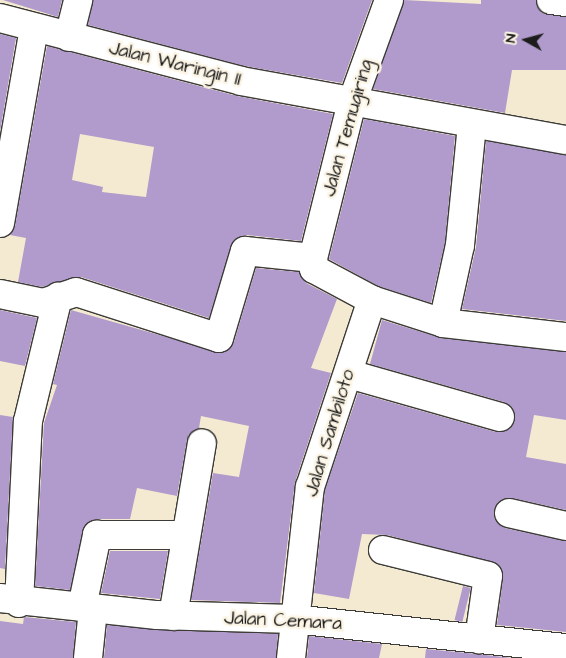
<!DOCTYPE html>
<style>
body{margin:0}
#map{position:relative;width:566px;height:658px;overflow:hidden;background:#f4ead1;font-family:"Architects Daughter",sans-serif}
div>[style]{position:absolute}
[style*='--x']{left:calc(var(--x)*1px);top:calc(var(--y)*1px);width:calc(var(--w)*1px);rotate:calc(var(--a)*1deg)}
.building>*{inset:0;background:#b09bcc;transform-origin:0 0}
.roads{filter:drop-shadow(1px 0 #3c3b37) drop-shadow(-1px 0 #3c3b37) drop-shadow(0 1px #3c3b37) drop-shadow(0 -1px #3c3b37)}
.street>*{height:28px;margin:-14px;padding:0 14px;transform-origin:14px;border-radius:14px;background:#fff}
span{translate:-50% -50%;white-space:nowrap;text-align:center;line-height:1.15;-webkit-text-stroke:5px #fcf5e5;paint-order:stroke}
.street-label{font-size:19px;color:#1c1c1c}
.north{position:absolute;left:501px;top:15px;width:50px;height:50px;-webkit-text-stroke:4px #fcf5e5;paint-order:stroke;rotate:277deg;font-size:14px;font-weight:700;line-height:20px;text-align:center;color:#1c1c1c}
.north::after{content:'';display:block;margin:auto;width:18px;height:22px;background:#1c1c1c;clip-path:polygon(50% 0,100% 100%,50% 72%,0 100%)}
</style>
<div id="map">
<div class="building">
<div style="clip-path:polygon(3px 0,62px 0,58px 17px)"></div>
<div style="clip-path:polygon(93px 0,372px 0,342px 83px,244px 66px,88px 25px)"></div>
<div style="clip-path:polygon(404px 0,481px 4px,481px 0,536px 0,542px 13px,566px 17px,566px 70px,512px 70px,505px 113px,373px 89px)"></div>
<div style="clip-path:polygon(0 34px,16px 38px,0 132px)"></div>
<div style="clip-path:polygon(evenodd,47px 46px,237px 96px,333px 114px,301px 241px,247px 235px,234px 240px,209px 318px,81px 277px,42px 287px,18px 282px,26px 238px,10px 235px,15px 226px,47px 46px,80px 134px,154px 147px,146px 197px,102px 192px,103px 187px,72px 180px,80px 134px)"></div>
<div style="clip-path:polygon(364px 119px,455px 136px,445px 243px,431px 303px,378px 286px,329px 259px)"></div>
<div style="clip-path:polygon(486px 141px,566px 155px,566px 321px,462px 309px,476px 247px)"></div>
<div style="clip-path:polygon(256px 268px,299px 272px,306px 283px,337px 299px,311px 368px,331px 373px,295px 482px,280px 603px,191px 600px,213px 473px,239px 477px,249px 426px,201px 416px,199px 428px,187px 440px,177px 496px,137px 488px,130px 519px,97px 519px,84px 526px,70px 590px,35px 586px,44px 423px,57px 385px,53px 384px,71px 310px,223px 353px,234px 342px)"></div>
<div style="clip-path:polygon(0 310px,37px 318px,25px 366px,0 361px)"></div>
<div style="clip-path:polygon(382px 320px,441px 338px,566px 352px,566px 420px,534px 415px,526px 457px,566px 464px,566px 510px,512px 498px,498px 502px,494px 510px,494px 518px,505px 528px,566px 541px,566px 632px,497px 625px,503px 578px,498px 564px,387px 535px,362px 534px,349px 599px,314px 593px,325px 490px,358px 393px,496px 432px,510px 429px,515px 421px,512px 407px,504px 402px,370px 364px)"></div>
<div style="clip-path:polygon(0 415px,13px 417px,5px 569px,0 568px)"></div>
<div style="clip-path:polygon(110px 551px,168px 551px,160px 599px,101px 593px)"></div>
<div style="left:463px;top:586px;width:8px;height:35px;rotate:14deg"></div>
<div style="clip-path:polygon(24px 617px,76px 622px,73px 658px,0 658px,0 621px,23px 624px)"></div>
<div style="clip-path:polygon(107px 625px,278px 634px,276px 658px,104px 658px)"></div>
<div style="clip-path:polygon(309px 636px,382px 644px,379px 658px,307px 658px)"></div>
<div style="clip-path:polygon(426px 649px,477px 654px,512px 658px,425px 658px)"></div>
</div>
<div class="roads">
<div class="street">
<div style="--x:389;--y:0;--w:109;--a:109.9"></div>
<div style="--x:352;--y:102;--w:161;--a:104"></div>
<div style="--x:313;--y:258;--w:11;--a:85"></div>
<div style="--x:314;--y:269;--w:66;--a:28.1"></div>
<div style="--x:372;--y:300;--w:75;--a:17.9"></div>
<div style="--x:443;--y:323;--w:124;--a:6.5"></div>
<div style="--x:551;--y:0;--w:15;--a:8"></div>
<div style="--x:0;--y:18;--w:249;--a:14.6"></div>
<div style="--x:241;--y:81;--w:330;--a:10.3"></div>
<div style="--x:69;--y:37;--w:38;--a:-76"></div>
<div style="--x:0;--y:223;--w:198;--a:-80.1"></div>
<div style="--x:0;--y:294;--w:44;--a:11.8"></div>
<div style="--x:43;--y:303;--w:35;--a:-18"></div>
<div style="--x:76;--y:292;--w:150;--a:17.8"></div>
<div style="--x:219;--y:338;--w:91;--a:-73.4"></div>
<div style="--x:245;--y:251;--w:68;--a:5.9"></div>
<div style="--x:443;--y:323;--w:80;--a:-77.7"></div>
<div style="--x:460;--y:245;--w:121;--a:-84.3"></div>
<div style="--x:349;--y:374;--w:157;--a:15.9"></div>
<div style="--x:509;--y:513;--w:58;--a:12.8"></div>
<div style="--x:383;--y:550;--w:108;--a:13.9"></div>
<div style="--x:488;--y:576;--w:64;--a:98.1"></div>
<div style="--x:0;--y:598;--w:158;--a:6.2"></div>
<div style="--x:157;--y:615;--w:136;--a:1.7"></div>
<div style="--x:293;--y:619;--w:275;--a:6.1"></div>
<div style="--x:19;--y:603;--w:182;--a:-87.2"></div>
<div style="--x:28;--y:421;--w:128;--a:-76.4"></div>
<div style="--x:82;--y:607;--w:74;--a:-78.2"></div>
<div style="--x:97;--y:535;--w:88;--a:0"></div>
<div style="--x:173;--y:616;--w:175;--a:-80.5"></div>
<div style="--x:88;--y:658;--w:48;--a:-84.1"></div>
<div style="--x:291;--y:658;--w:172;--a:-83.7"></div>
<div style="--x:310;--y:487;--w:197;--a:-71.7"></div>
</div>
</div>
<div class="street-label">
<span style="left:175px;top:64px;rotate:14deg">Jalan Waringin II</span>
<span style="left:348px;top:128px;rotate:-74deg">Jalan Temugiring</span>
<span style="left:330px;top:433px;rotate:-73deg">Jalan Sambiloto</span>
<span style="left:283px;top:621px;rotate:3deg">Jalan Cemara</span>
</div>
<div class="north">N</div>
</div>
